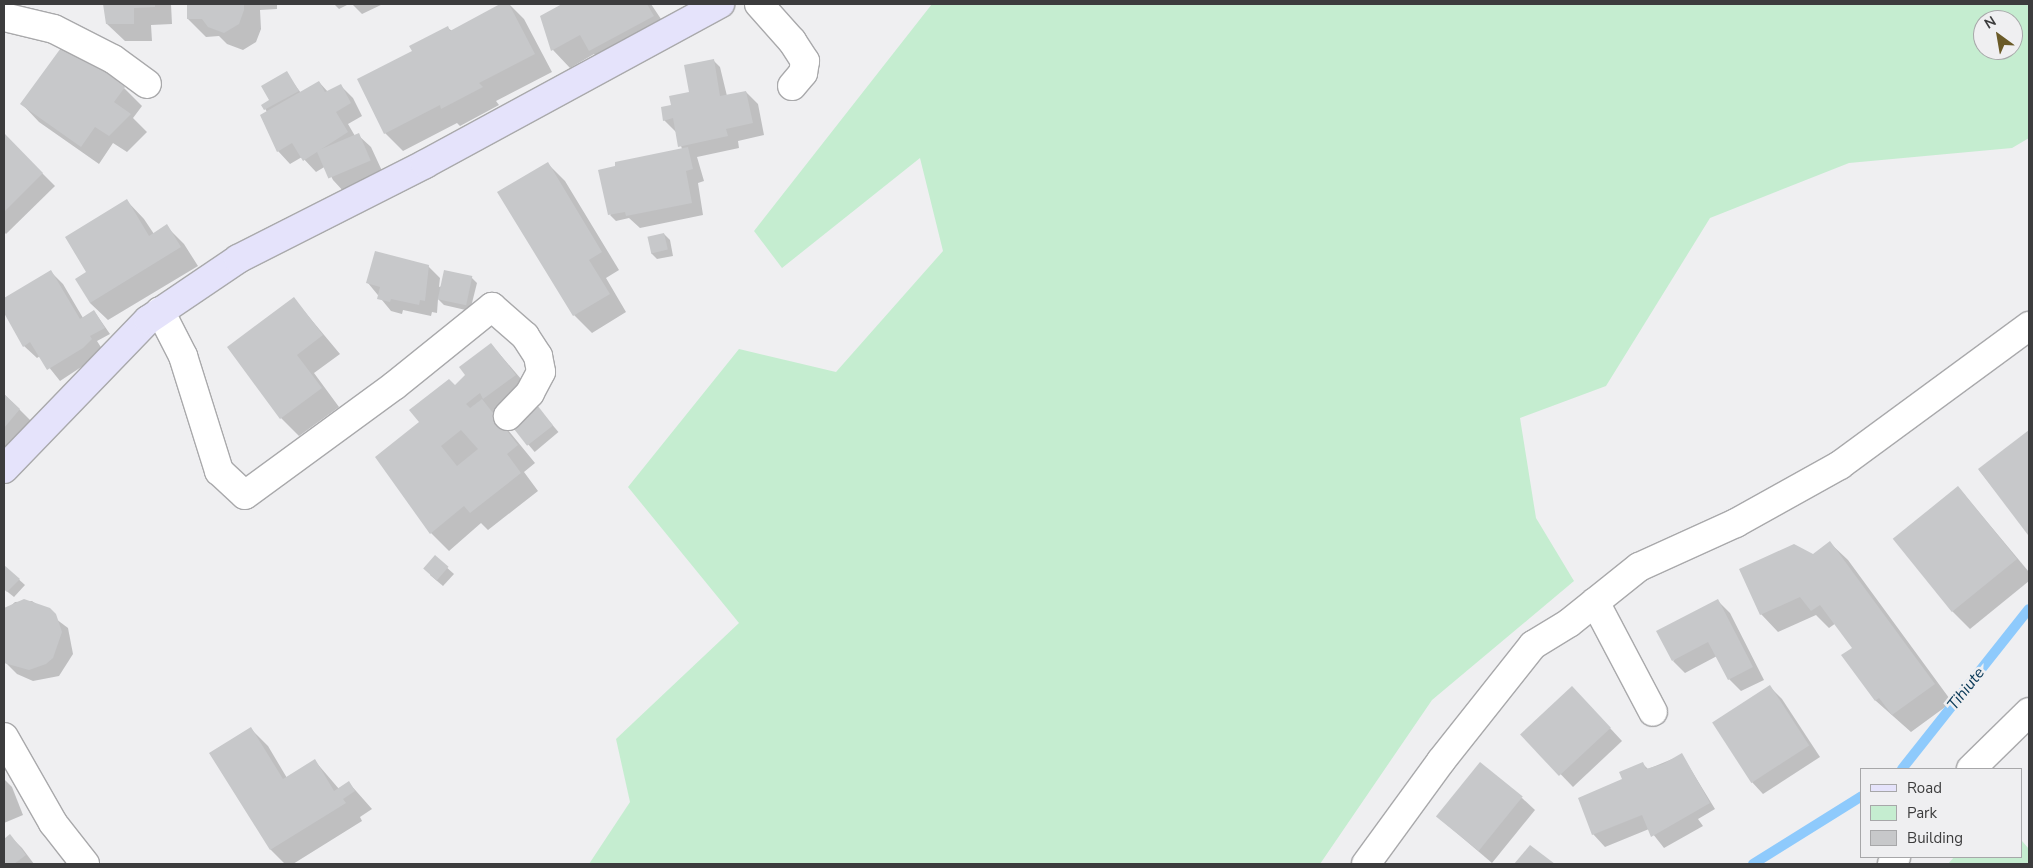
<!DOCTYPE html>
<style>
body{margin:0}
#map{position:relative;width:2033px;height:868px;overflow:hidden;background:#efeff1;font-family:"Nunito Sans",sans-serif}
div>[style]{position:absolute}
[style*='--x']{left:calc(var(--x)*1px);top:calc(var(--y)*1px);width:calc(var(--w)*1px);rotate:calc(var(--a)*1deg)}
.green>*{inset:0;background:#c5edd0}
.shadow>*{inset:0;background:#0003;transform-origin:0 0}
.stream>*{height:10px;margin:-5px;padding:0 5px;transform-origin:5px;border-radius:5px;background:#8ecafc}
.building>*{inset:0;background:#c7c8ca;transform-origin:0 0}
.roads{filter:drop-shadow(1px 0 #a9a9ab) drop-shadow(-1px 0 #a9a9ab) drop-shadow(0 1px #a9a9ab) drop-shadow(0 -1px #a9a9ab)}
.minor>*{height:28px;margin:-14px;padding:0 14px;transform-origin:14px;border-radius:14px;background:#fff}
.major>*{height:28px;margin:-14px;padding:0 14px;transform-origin:14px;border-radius:14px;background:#e5e3fb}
span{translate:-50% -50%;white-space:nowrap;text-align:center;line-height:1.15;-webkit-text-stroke:5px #efeff1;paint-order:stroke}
.water-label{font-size:16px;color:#083857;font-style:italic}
.frame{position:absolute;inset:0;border:5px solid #3c3c3d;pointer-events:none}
.legend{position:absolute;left:1860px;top:768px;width:162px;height:90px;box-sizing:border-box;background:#efeff1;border:1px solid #a7a7a9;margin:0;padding:6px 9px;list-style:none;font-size:15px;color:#3c3c3d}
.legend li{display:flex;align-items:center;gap:10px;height:25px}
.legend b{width:25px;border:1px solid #a7a7a9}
.north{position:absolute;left:1973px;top:10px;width:50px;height:50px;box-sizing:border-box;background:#efeff1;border:1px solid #a7a7a9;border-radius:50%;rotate:328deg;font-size:14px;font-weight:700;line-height:20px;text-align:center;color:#3c3c3d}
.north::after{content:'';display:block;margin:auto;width:18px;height:22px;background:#6a5a27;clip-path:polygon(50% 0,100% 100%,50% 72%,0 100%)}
</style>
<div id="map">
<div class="green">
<div style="clip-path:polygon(evenodd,932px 4px,2029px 4px,2029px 138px,2012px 148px,1849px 163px,1710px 218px,1606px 386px,1520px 418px,1536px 518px,1574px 581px,1432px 700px,1320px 864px,589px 864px,630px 802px,616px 739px,739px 623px,628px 487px,739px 349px,836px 372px,943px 251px,920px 158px,782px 268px,754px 231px,932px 4px,1983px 20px,2013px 20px,2013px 50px,1983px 50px,1983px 20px)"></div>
<div style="clip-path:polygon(2022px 841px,2029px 849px,2029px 864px,1948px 864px,1954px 857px,2022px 857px)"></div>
</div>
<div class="shadow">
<div style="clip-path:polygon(106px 4px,171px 4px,172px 24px,151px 25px,152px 41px,125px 41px,107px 24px)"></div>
<div style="clip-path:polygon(188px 4px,277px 4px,277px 9px,260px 10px,261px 29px,256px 42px,243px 50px,227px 44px,219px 36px,206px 37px,188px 19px)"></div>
<div style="clip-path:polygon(334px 4px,349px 4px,339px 9px)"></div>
<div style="clip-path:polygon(352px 4px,383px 4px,362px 14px)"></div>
<div style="clip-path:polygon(502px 4px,509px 4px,524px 19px,552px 72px,496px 101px,499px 105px,460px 126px,457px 123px,403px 151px,385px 133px,414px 52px,448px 28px,452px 31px)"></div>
<div style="clip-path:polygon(565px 4px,651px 4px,671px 34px,608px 68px,594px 54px,570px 68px,553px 50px,541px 17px)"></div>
<div style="clip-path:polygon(714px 61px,720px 67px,727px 96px,746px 92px,758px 104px,764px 135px,738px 141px,739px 148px,697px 157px,704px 181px,698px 183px,703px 215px,640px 228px,629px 218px,616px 221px,610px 215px,682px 149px,677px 133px,664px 120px,673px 106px,692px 93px)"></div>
<div style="clip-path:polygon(286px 73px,301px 93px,319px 82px,328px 92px,341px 86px,353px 98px,362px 116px,348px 124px,355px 136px,358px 135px,371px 147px,383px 173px,345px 193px,333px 180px,326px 166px,316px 172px,302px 157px,290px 164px,278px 151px,261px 116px,267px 112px,263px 105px,271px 101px)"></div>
<div style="clip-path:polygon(124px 88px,142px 106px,133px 118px,147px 132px,127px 152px,113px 143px,99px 164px,39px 122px,22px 104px)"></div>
<div style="clip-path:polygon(4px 135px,55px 186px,6px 234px,4px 232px)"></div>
<div style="clip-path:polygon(548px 164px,565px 181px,619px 270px,606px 278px,626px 312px,592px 333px,574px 315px)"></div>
<div style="clip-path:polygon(127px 201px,144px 219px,154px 234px,166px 226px,184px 244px,198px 266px,108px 320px,90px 303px,87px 272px)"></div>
<div style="clip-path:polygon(664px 234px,670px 240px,673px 256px,657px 259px,651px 253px)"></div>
<div style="clip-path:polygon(428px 266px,440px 278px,439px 287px,471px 277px,477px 283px,470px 311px,444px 305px,438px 299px,437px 313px,432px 312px,431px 316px,403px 310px,402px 314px,391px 311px,368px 283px)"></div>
<div style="clip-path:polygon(51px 272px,63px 284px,83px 318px,94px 311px,110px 334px,97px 341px,104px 352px,60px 381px,40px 356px,37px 358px,24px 346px,4px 310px,4px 300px)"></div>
<div style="clip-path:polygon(294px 299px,340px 354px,314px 373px,339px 407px,299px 436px,281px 418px,229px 347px)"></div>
<div style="clip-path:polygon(491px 344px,533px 393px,494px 413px,535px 463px,524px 472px,538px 491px,488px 530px,481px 523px,449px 551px,431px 533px,421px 422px,467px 376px)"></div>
<div style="clip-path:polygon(4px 394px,37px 427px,4px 467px)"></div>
<div style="left:534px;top:403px;width:38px;height:31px;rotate:50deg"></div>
<div style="clip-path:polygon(2029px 431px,2029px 534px,1979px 470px)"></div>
<div style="clip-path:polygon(1958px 487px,2029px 572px,2029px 581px,1970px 629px,1952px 611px)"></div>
<div style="clip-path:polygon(1830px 543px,1848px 560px,1952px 702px,1911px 732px,1876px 701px,1843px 656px,1854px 648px,1836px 623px,1829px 628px,1816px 615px,1778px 632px,1761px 614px,1813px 555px)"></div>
<div style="clip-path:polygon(435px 557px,454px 574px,443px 586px,430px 575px)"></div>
<div style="clip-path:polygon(4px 566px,25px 585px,14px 597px,4px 589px)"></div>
<div style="clip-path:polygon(32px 601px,68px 628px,73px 654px,59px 676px,33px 681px,17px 674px,4px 661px,4px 612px,15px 602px)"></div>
<div style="clip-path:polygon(1718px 601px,1730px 613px,1764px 680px,1741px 691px,1729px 679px,1717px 656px,1685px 673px,1673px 661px)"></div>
<div style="clip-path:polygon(1770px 687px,1782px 699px,1820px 757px,1763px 794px,1751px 781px)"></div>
<div style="clip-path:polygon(1584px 700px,1622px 741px,1573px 787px,1523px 735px)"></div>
<div style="clip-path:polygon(251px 729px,268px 746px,287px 778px,315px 761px,339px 789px,349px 783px,372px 809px,360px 817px,362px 821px,293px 864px,285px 864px,271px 850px,211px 754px)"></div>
<div style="clip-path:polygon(1682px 755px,1715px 809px,1698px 819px,1703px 826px,1664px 848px,1649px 829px,1605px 847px,1593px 834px,1624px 780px,1642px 763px,1648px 769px)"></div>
<div style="clip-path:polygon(4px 779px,12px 787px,23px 815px,4px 823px)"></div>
<div style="clip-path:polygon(1522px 798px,1535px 810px,1492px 863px,1438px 817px)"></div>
<div style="clip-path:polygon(10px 836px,22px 848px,34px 864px,4px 864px,4px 841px)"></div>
</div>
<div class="stream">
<div style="--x:1902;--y:769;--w:204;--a:-51.6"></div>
<div style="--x:1753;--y:864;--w:128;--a:-32"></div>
</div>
<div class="building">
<div style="clip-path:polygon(103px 4px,155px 4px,155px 7px,134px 8px,134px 24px,106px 24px)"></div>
<div style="clip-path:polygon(187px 4px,244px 4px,244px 10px,239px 24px,224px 33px,208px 27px,202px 19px,187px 19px)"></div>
<div style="clip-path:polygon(500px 4px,509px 4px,535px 54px,479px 83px,483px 87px,441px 109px,440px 105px,384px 134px,357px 79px,412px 51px,409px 46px,448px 26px,450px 31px)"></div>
<div style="clip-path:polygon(562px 4px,647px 4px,654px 16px,589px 51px,580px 35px,551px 51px,540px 16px)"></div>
<div style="clip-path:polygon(66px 41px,125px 87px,114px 102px,131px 114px,109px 136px,95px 127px,81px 147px,20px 104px)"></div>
<div style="clip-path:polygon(714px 59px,720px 96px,746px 91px,753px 123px,726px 129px,728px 136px,678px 147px,673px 118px,663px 121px,661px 107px,671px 105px,669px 96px,689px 92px,684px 65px)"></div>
<div style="clip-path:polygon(287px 71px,299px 91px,264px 110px,261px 105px,269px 100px,261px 86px)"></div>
<div style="clip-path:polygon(319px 81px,325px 92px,341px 84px,351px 103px,336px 112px,348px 132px,303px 161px,292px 143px,277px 152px,260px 115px)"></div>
<div style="clip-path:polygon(4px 133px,43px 173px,4px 212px)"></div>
<div style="left:359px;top:133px;width:30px;height:46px;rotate:67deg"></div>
<div style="clip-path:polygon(688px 147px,693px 169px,686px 171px,692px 203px,626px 216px,625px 212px,608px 215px,598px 170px,615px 166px,615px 162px)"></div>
<div style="clip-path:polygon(548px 162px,602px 252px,589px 260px,610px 294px,573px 316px,497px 192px)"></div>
<div style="clip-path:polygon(127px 199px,149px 236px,167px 224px,181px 247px,90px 303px,75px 279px,86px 272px,65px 237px)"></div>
<div style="left:664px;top:233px;width:17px;height:17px;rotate:77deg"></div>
<div style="clip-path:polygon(375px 251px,429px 265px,425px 301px,420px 300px,419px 305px,391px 299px,390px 302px,377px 299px,380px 287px,366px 283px)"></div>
<div style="clip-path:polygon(51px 270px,80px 319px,94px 310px,105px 328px,90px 336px,92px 339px,83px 348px,47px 370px,30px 342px,23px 347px,4px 313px,4px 298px)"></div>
<div style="left:444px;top:270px;width:29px;height:30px;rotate:12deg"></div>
<div style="clip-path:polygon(294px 297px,323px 335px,297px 355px,322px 388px,280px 419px,227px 347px)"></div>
<div style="clip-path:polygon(evenodd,491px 343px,516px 375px,483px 399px,480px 393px,466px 404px,470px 408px,482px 399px,518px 445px,507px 454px,521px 473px,470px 513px,464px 506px,430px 534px,375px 457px,419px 422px,409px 410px,449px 379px,455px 385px,465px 375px,459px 367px,491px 343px,461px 430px,478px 449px,457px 466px,441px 446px,461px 430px)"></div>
<div style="clip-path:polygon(4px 394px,20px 409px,4px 428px)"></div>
<div style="left:534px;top:401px;width:31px;height:33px;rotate:52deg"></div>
<div style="clip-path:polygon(2029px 430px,2029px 534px,2028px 535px,1978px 469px)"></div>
<div style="left:1958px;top:486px;width:94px;height:84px;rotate:51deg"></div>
<div style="clip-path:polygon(1830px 541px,1935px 684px,1892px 715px,1879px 698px,1875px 701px,1841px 655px,1852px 648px,1820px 605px,1811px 611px,1800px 597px,1760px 615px,1739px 569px,1794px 544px,1813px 554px)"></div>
<div style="left:435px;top:555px;width:18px;height:18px;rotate:41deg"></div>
<div style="clip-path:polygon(4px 565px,20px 579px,7px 592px,4px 589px)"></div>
<div style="clip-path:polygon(24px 599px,50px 608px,56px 614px,62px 632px,53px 658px,46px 664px,29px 670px,4px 663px,4px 608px)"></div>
<div style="clip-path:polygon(1718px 599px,1753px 667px,1728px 680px,1708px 642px,1672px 661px,1656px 631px)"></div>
<div style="left:1770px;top:685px;width:72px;height:69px;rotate:57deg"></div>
<div style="left:1572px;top:686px;width:57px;height:71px;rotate:47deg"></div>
<div style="clip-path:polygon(251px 727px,283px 779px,315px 759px,334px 791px,349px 781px,355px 791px,343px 799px,346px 803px,270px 850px,209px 753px)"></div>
<div style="clip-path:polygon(1682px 753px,1710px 803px,1651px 837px,1642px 815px,1592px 835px,1578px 798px,1622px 779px,1619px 772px,1643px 762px,1646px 769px,1663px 764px)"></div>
<div style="left:1480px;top:762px;width:55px;height:70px;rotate:39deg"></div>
<div style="clip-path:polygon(10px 834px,26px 855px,14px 864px,4px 864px,4px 839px)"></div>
<div style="clip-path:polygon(1530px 845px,1555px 864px,1514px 864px)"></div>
</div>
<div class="roads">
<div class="minor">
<div style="--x:759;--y:4;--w:50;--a:48.3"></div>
<div style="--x:792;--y:41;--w:24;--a:57"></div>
<div style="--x:805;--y:61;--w:12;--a:99"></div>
<div style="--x:803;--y:73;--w:17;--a:130"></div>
<div style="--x:4;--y:17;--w:51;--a:13.5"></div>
<div style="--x:54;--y:29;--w:66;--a:27"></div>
<div style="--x:113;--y:59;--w:42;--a:36.3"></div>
<div style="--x:160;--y:311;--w:51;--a:62.9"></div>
<div style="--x:183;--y:356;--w:121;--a:72.6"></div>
<div style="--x:219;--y:471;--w:35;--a:43"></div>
<div style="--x:245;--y:495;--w:185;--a:-36.2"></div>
<div style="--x:394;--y:386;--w:126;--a:-38.9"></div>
<div style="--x:492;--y:307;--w:44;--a:41.3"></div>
<div style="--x:525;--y:336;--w:24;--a:57"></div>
<div style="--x:538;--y:356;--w:16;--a:79"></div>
<div style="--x:541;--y:372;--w:24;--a:118"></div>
<div style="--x:530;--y:393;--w:32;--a:134"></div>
<div style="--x:1595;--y:602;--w:124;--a:62.2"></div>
<div style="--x:4;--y:737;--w:99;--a:60.3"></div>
<div style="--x:53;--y:823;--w:52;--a:52"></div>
<div style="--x:1971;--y:769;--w:81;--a:-44.5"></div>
<div style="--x:1366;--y:864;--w:127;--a:-53.9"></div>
<div style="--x:1441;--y:761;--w:148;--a:-51.6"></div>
<div style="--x:1533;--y:645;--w:42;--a:-31.4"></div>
<div style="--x:1569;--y:623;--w:90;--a:-38.7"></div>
<div style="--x:1639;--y:567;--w:107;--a:-24.4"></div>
<div style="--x:1736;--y:523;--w:119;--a:-29.1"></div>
<div style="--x:1840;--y:465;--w:235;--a:-36.3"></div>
<div style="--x:1892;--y:864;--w:8;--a:-60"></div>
</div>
<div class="major">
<div style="--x:4;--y:469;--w:207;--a:-46"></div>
<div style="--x:148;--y:320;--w:109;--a:-34.1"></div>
<div style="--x:238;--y:259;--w:210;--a:-26.9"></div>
<div style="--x:425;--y:164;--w:336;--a:-28.5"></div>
</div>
</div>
<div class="water-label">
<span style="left:1966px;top:689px;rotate:-52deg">Tihiute</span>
</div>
<div class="frame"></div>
<ul class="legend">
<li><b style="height:6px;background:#e5e3fb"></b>Road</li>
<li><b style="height:14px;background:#c5edd0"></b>Park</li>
<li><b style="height:14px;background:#c7c8ca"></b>Building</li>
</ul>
<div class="north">N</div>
</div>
